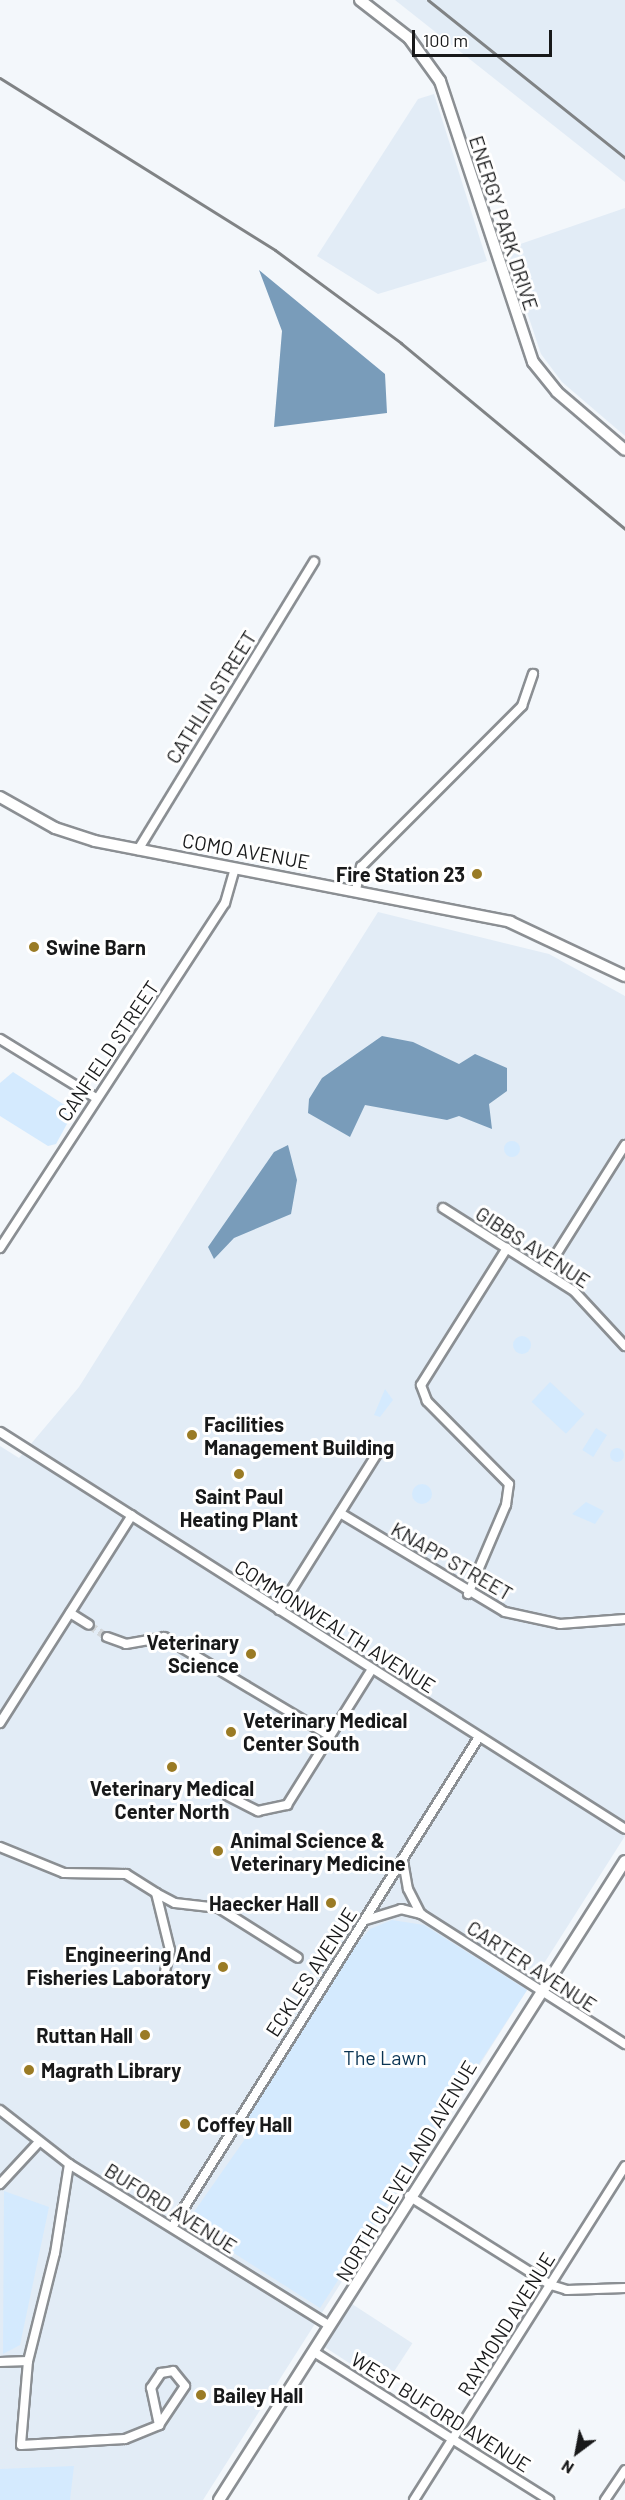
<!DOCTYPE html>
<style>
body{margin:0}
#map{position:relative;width:625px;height:2500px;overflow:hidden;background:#f3f7fb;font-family:Barlow,sans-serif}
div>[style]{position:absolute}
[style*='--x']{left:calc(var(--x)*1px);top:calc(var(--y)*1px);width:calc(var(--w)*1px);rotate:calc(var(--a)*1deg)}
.built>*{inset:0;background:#e2ecf6;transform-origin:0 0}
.green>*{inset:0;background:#d4eafe;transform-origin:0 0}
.round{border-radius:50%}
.water>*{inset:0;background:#799cba}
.street-tunnel>*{height:8px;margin-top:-4px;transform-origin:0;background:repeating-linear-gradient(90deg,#d2d6d9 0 8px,transparent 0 12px)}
.roads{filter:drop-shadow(2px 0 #8b8f93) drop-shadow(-2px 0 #8b8f93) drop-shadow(0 2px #8b8f93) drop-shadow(0 -2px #8b8f93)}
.street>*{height:8px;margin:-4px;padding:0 4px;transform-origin:4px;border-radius:4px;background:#fff}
.secondary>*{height:10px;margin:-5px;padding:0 5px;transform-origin:5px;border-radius:5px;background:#fff}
.rail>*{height:3px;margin:-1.5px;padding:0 1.5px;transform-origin:1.5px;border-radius:1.5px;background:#808385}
.dots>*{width:16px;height:16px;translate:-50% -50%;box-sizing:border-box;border:3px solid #fff;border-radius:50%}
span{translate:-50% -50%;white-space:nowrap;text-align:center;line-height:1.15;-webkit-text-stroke:6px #fff;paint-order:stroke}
.street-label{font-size:20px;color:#18191a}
.poi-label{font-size:20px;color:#18191a;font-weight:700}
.right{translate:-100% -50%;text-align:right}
.left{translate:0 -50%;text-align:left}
.park-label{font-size:20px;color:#0b3554}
.north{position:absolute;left:547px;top:2422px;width:60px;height:60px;-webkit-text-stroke:4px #fff;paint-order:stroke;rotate:212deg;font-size:16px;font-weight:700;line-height:24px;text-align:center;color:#18191a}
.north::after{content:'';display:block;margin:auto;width:21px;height:27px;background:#18191a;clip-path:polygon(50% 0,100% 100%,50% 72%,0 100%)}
.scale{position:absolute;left:412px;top:30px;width:140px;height:27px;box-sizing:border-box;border:3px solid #18191a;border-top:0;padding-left:8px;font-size:18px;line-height:21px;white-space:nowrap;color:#18191a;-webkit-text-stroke:4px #fff;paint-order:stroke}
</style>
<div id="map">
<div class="built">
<div style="clip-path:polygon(395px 0,625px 0,625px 182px)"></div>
<div style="clip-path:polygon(434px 94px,487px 261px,378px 294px,317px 256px,418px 99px)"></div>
<div style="clip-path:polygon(625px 208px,625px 436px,562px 382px,541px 354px,506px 249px)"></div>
<div style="clip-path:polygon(378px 912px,549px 954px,625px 996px,625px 1836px,203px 2500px,0 2500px,0 1446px,19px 1458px,79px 1387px)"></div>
<div style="left:352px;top:2304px;width:72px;height:51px;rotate:33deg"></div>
</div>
<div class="green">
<div style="clip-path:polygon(13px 1072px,74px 1111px,56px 1144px,48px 1146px,0 1116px,0 1083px)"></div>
<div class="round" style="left:504px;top:1141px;width:16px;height:16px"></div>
<div class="round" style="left:513px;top:1336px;width:18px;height:18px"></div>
<div style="left:550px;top:1382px;width:47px;height:27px;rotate:43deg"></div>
<div style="clip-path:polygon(385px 1389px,393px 1400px,380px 1417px,374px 1415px)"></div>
<div style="left:596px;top:1428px;width:13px;height:26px;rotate:32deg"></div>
<div class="round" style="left:610px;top:1448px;width:14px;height:14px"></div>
<div class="round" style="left:412px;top:1484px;width:20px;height:20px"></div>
<div style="clip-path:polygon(586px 1502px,604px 1511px,595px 1524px,572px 1514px)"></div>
<div style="clip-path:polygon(392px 1920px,424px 1925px,527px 1990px,320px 2308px,193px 2227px,189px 2219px,252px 2129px,243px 2123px,357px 1944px,370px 1929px)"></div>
<div style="clip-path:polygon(4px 2191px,49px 2207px,20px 2345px,3px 2354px)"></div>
<div style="clip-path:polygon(74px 2466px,70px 2500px,0 2500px,0 2469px)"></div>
</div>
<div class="water">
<div style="clip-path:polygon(259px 270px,385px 374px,387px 413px,274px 427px,282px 331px)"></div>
<div style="clip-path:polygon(382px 1036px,413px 1042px,459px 1064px,475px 1054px,507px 1068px,507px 1091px,489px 1104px,492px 1129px,459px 1116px,447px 1120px,365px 1105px,350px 1137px,308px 1113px,309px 1099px,322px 1078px)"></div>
<div style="clip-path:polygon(288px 1145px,297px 1180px,291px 1214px,234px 1238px,214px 1259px,208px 1247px,274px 1152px)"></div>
</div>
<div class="street-tunnel">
<div style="--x:89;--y:1625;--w:22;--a:34"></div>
</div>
<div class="roads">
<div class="street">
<div style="--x:138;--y:850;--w:338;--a:-58.6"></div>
<div style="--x:356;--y:890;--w:24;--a:-78"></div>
<div style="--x:361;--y:867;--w:228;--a:-45"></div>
<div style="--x:522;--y:706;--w:34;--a:-71"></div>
<div style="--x:0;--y:1039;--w:113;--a:31.6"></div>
<div style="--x:443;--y:1208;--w:155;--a:32.4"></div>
<div style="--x:574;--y:1291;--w:75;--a:47.2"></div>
<div style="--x:0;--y:1248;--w:412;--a:-56.9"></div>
<div style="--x:225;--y:903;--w:35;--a:-74"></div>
<div style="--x:545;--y:1272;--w:150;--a:-57.8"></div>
<div style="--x:0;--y:1432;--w:740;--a:32.42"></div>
<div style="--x:340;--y:1513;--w:192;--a:31"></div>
<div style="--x:505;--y:1612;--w:56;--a:12.3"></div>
<div style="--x:560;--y:1624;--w:65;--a:-4.4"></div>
<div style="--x:468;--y:1594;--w:97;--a:-66.9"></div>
<div style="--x:506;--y:1505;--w:21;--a:-82"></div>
<div style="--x:509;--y:1484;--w:117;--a:-134.7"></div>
<div style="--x:427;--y:1401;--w:17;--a:-111"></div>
<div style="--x:421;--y:1385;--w:162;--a:-57.9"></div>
<div style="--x:279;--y:1610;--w:186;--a:-57.9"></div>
<div style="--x:70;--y:1613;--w:22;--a:32"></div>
<div style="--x:107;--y:1637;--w:20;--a:20"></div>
<div style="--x:126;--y:1644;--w:39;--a:-10"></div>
<div style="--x:164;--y:1637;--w:193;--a:30.8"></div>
<div style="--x:0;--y:1723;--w:246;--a:-57.6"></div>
<div style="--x:228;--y:1796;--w:34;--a:27"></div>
<div style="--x:258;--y:1811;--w:30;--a:-12"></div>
<div style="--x:287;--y:1805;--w:160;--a:-58"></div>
<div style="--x:0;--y:1847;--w:69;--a:22.1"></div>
<div style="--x:64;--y:1873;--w:62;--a:0.9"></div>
<div style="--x:126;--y:1874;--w:36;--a:32"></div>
<div style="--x:156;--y:1893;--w:59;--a:76.2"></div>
<div style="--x:170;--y:1950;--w:22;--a:103"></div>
<div style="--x:403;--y:1861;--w:28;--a:80"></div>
<div style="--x:408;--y:1889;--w:28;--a:63"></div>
<div style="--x:421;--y:1914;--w:242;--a:32.5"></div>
<div style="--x:156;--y:1893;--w:21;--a:28"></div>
<div style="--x:175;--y:1903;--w:44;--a:6.5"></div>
<div style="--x:219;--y:1908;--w:93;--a:32.3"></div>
<div style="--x:366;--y:1920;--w:37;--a:-17"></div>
<div style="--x:401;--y:1909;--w:21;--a:14"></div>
<div style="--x:0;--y:2110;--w:88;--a:38"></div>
<div style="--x:69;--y:2164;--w:307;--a:31.8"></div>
<div style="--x:69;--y:2164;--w:90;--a:98.9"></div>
<div style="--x:55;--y:2253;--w:111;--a:104"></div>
<div style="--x:28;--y:2361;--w:84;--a:94.8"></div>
<div style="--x:21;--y:2445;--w:104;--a:-3.3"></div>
<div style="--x:125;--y:2439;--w:37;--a:-22"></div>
<div style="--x:0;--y:2184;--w:56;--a:-47.2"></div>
<div style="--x:409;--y:2196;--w:168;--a:32.1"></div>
<div style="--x:551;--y:2285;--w:17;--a:17"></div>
<div style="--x:567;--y:2290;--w:58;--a:-2"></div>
<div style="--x:172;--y:2227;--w:578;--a:-57.93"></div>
<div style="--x:314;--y:2352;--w:278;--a:32.2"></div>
<div style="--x:0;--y:2362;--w:28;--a:-2"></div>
<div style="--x:173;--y:2371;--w:19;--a:51"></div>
<div style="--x:185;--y:2386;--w:47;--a:123.7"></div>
<div style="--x:159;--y:2425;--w:38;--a:-102"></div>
<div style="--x:151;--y:2388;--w:18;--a:-56"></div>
<div style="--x:161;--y:2373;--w:12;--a:-9"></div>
<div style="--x:414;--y:2500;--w:395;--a:-57.7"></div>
<div style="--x:605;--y:2500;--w:36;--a:-56"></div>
</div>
<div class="secondary">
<div style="--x:360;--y:0;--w:62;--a:37.8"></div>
<div style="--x:409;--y:38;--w:53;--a:54.2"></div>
<div style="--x:440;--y:81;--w:296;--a:71.7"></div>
<div style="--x:533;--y:362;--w:38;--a:51"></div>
<div style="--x:557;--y:392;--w:89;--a:40.5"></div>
<div style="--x:0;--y:797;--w:63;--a:29.4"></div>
<div style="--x:55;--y:828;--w:42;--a:18"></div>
<div style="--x:95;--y:841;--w:423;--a:11"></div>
<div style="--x:510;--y:922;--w:127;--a:25.2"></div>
<div style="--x:219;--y:2500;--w:757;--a:-57.57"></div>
</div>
</div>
<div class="rail">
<div style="--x:428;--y:0;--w:253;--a:38.7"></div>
<div style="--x:0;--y:78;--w:324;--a:32"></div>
<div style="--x:275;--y:250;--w:157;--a:36.4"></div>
<div style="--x:401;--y:343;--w:291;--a:39.7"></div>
</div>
<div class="dots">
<div style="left:477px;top:874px;background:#9a7b25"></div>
<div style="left:34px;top:947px;background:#9a7b25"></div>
<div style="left:192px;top:1435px;background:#9a7b25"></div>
<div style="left:239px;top:1474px;background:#9a7b25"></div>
<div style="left:251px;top:1654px;background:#9a7b25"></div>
<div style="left:231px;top:1732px;background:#9a7b25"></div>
<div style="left:172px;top:1767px;background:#9a7b25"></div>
<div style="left:218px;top:1851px;background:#9a7b25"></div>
<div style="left:331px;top:1903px;background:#9a7b25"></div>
<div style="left:223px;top:1967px;background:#9a7b25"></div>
<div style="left:145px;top:2035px;background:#9a7b25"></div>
<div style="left:29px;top:2070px;background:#9a7b25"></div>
<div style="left:185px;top:2124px;background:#9a7b25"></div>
<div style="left:201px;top:2395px;background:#9a7b25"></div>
</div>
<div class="street-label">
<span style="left:504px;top:223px;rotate:72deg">ENERGY PARK DRIVE</span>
<span style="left:211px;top:697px;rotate:-58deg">CATHLIN STREET</span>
<span style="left:246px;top:851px;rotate:10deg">COMO AVENUE</span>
<span style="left:108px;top:1051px;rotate:-56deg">CANFIELD STREET</span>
<span style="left:533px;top:1247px;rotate:33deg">GIBBS AVENUE</span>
<span style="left:452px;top:1561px;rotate:30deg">KNAPP STREET</span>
<span style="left:335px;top:1626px;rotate:32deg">COMMONWEALTH AVENUE</span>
<span style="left:532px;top:1966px;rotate:33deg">CARTER AVENUE</span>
<span style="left:311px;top:1972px;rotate:-57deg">ECKLES AVENUE</span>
<span style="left:406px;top:2171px;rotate:-59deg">NORTH CLEVELAND AVENUE</span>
<span style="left:171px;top:2208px;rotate:32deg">BUFORD AVENUE</span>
<span style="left:506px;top:2324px;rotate:-58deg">RAYMOND AVENUE</span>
<span style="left:441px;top:2412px;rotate:32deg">WEST BUFORD AVENUE</span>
</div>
<div class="poi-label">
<span class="right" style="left:465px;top:874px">Fire Station 23</span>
<span class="left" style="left:46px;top:947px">Swine Barn</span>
<span class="left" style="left:204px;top:1436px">Facilities<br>Management Building</span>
<span style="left:239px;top:1508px">Saint Paul<br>Heating Plant</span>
<span class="right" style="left:239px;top:1654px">Veterinary<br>Science</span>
<span class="left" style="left:243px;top:1732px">Veterinary Medical<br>Center South</span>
<span style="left:172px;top:1800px">Veterinary Medical<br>Center North</span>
<span class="left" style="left:230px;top:1852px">Animal Science &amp;<br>Veterinary Medicine</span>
<span class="right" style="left:319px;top:1903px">Haecker Hall</span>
<span class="right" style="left:211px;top:1966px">Engineering And<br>Fisheries Laboratory</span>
<span class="right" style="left:133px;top:2035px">Ruttan Hall</span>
<span class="left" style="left:41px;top:2070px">Magrath Library</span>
<span class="left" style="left:197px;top:2124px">Coffey Hall</span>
<span class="left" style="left:213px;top:2395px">Bailey Hall</span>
</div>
<div class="park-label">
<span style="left:385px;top:2057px">The Lawn</span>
</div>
<div class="north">N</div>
<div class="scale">100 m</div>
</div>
